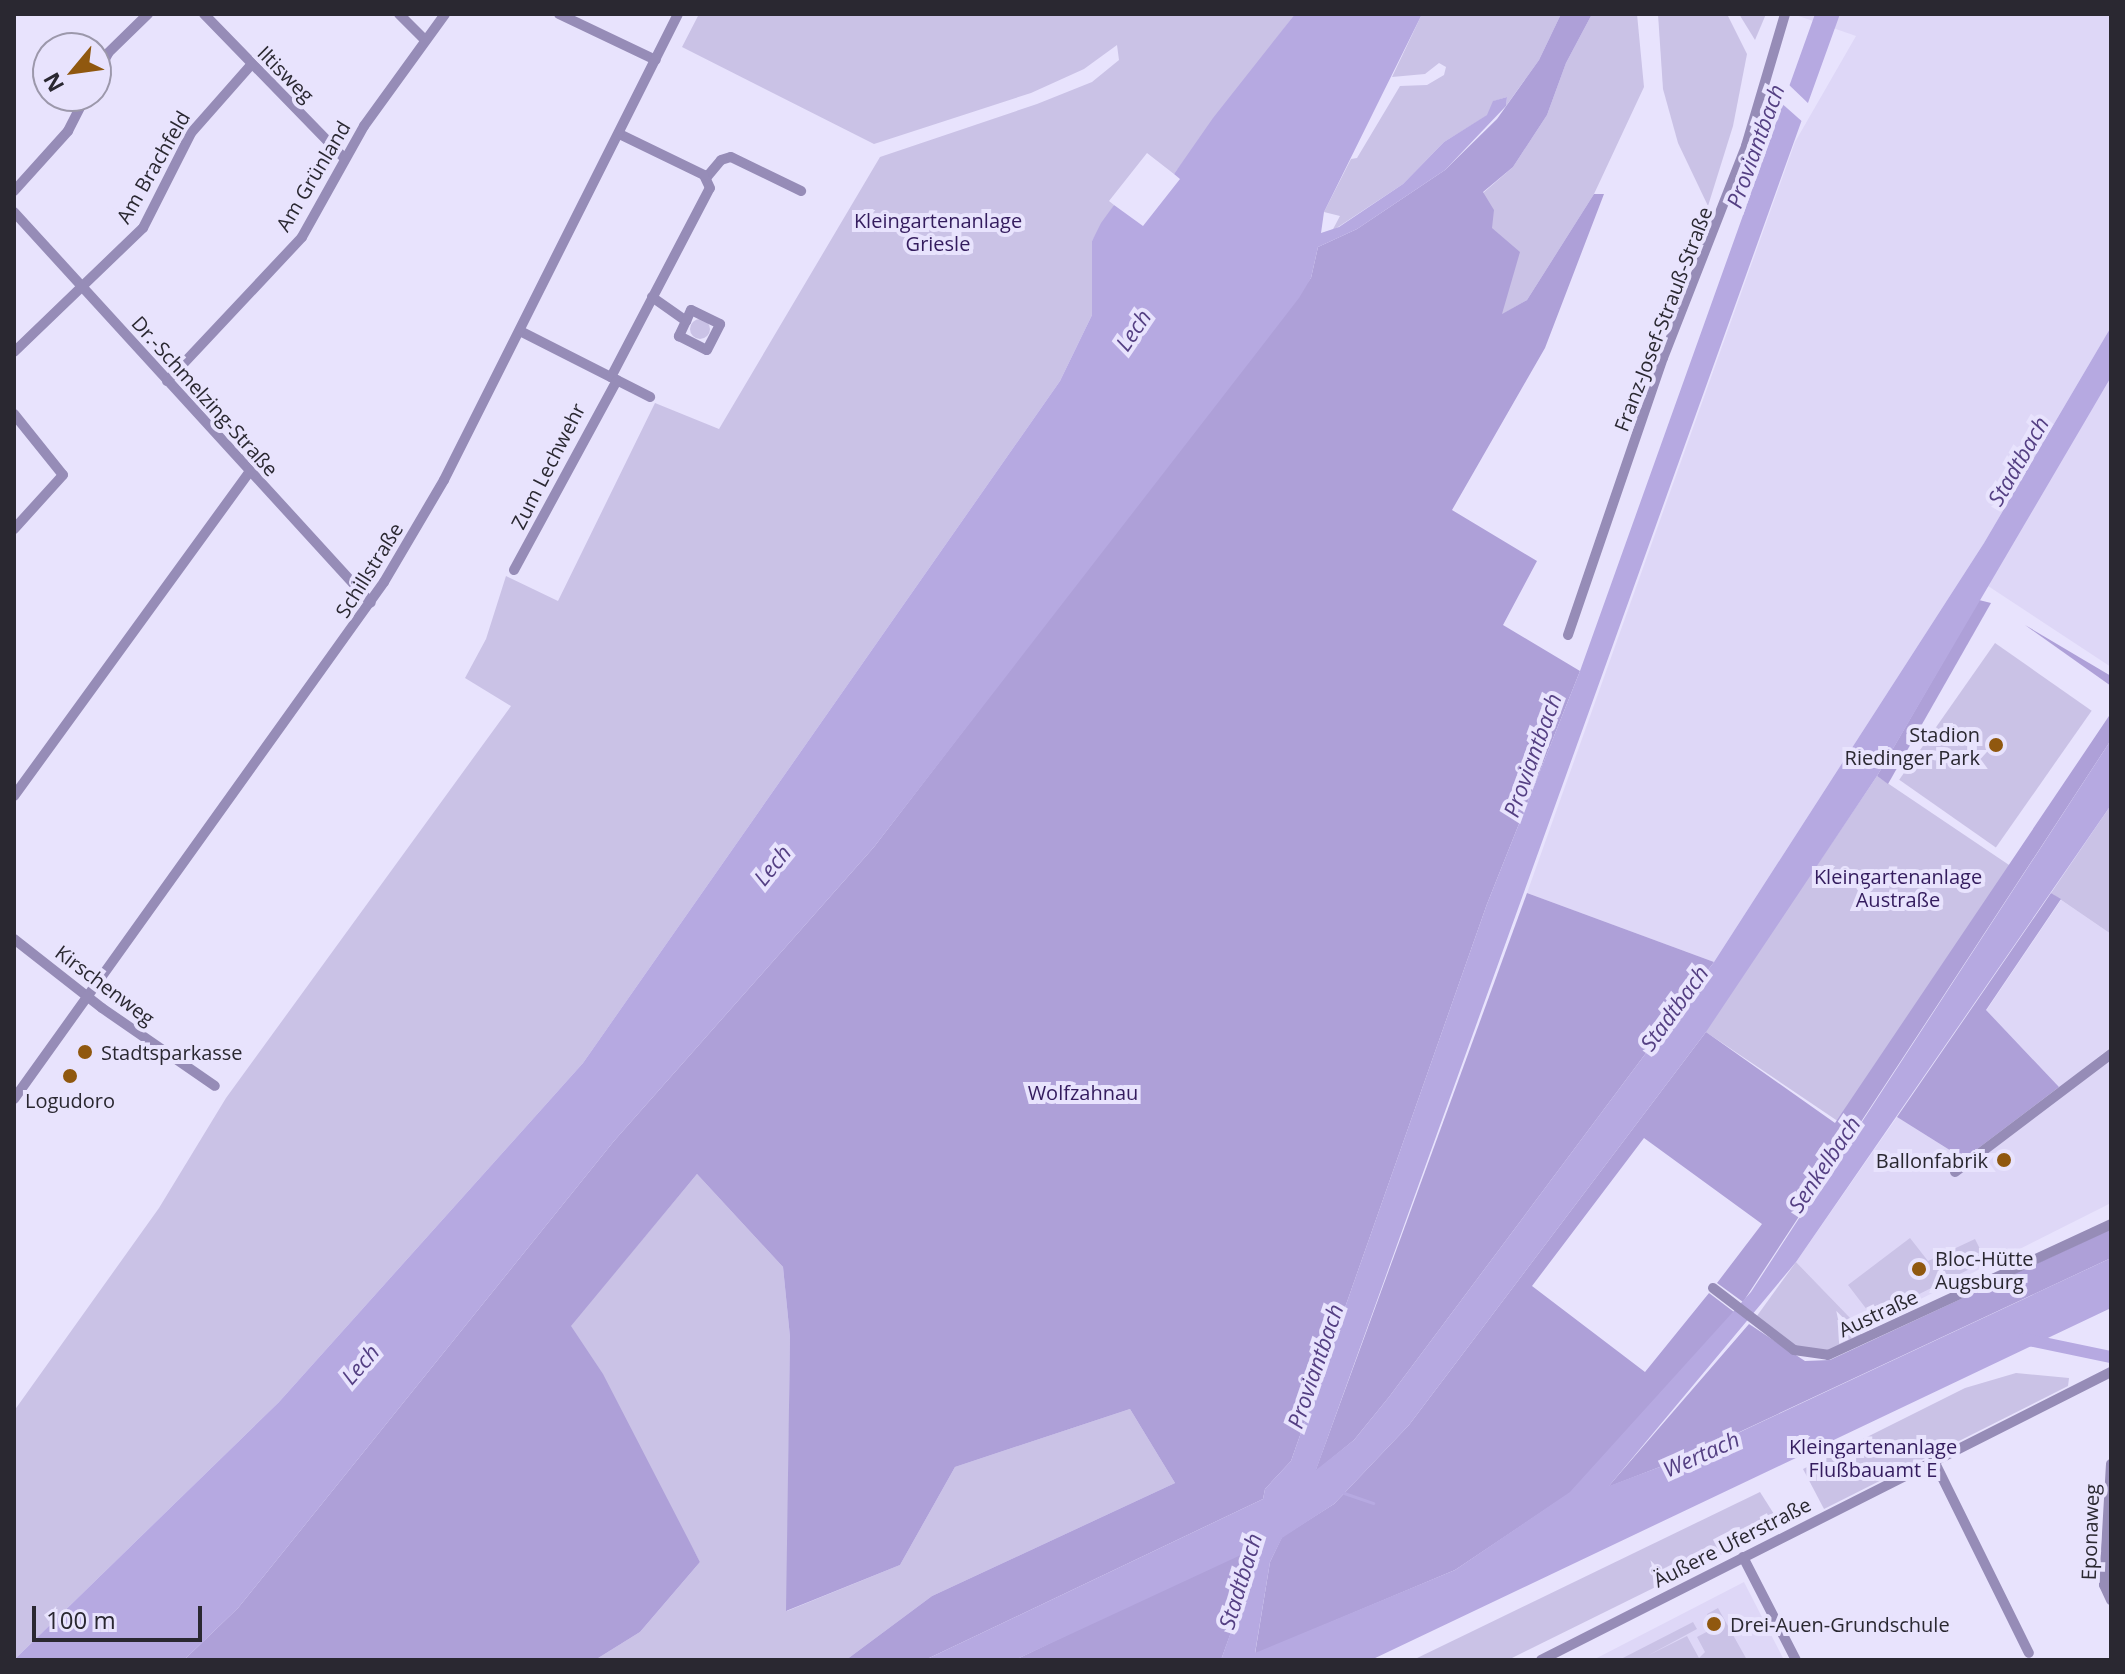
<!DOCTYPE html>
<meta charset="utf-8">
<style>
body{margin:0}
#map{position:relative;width:2125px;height:1674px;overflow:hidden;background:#e8e3fd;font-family:"Open Sans",sans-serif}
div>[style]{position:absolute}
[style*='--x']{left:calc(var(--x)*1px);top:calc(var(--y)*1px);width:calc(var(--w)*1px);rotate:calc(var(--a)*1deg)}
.built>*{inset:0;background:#ded7f7}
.green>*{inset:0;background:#cac2e6;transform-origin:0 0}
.round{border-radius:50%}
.forest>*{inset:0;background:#aea0d8}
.water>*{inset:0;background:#b6a9e1}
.pier>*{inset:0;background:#e8e3fd}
.stream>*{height:3px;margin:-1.5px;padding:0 1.5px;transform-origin:1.5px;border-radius:1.5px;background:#b6a9e1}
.canal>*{height:12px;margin:-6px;padding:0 6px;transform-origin:6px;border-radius:6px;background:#b6a9e1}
.street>*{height:10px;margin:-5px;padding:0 5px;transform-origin:5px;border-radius:5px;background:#968cb7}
.dots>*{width:22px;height:22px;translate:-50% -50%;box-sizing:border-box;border:4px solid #e8e3fd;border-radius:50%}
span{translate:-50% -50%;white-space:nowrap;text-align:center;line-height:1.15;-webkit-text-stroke:8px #e8e3fd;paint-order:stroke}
.street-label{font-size:20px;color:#2a2831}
.park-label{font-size:20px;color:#341c5e}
.poi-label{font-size:20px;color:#2a2831}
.right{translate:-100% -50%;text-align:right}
.left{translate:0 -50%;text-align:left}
.water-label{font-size:22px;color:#543f83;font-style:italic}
.frame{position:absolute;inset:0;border:16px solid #2a2831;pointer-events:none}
.north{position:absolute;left:32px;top:32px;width:80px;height:80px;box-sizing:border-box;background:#e8e3fd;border:2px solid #9c98ab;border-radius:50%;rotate:241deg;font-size:22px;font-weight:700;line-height:32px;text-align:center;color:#2a2831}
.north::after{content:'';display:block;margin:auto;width:28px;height:36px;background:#90580f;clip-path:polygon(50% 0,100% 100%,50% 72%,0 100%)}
.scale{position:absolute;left:32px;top:1606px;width:170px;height:36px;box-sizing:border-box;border:4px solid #2a2831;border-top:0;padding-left:10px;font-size:24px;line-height:28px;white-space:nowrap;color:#2a2831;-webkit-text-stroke:6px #e8e3fd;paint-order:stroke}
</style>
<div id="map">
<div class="built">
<div style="clip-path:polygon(1793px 14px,2111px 14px,2111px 327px,1984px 543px,1714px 962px,1527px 893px,1795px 142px,1856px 36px)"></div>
<div style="clip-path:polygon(2111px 377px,2111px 667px,1985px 584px)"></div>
<div style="clip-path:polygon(2061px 900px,2111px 934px,2111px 1047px,2065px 1083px,2111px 1058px,2111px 1203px,1875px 1322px,1856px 1324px,1796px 1262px,1897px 1117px,1964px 1159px,2059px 1087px,1986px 1011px)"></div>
<div style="clip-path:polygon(1744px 1582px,1784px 1660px,1593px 1660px)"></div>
</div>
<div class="green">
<div style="clip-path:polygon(699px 14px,1295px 14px,1174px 174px,1147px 153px,1109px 201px,1114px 205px,1092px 241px,1092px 315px,1060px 381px,583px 1063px,279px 1402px,14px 1660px,14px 1411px,159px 1208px,226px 1098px,511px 706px,465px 678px,486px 639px,506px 576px,558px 601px,655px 403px,719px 429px,880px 157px,1037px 104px,1092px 82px,1119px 60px,1117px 45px,1084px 69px,1031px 93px,874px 144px,682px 47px)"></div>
<div style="clip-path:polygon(1422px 14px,1561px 14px,1539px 60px,1506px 106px,1507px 97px,1494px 101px,1488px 115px,1444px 142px,1403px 184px,1332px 231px,1340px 216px,1324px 212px,1351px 159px,1357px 158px,1400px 86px,1427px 85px,1444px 75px,1446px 67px,1439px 63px,1425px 74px,1392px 77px)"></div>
<div style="clip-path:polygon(1592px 14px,1637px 14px,1644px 87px,1594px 194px,1527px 300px,1501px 315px,1507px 292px,1483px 193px,1513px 167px,1547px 115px,1566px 63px)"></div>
<div style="clip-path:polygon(1658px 14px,1727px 14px,1747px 54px,1733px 126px,1708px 206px,1678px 143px,1663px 89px)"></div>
<div style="clip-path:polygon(1739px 14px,1766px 14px,1755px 40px)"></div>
<div class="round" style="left:690px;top:319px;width:20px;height:20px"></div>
<div style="left:1995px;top:643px;width:118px;height:167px;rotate:35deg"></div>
<div style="left:1877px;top:776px;width:162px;height:308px;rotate:34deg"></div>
<div style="clip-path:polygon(2111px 805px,2111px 934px,2051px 893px)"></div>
<div style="clip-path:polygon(697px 1174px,783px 1267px,790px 1337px,787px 1611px,900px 1565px,955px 1467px,1130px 1409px,1175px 1483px,932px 1596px,846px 1660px,595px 1660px,640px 1632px,700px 1562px,570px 1326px)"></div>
<div style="clip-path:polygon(1910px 1238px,1928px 1261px,1975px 1239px,1986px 1261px,1899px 1304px,1894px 1298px,1871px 1315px,1848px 1285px)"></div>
<div style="clip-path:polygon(1796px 1262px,1856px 1324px,1864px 1340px,1840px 1351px,1807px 1355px,1754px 1320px)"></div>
<div style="clip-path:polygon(2016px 1373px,2069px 1378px,2068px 1386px,1824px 1509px,1803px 1469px,1965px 1388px)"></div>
<div style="clip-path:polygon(1760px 1492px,1781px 1525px,1508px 1660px,1413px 1660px)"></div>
<div style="clip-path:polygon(1718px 1608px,1747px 1660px,1619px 1660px,1693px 1622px,1697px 1629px,1647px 1656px,1687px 1636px,1699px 1658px,1705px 1652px,1697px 1637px,1714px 1628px,1707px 1614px)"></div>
</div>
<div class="forest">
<div style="clip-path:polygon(1561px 14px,1592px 14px,1566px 63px,1547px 115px,1513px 167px,1483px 192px,1494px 210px,1492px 228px,1520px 252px,1502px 314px,1527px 300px,1594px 194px,1604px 194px,1545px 348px,1452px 510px,1537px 561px,1503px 625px,1580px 671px,1487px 904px,1291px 1461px,1265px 1489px,1263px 1499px,925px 1660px,846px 1660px,932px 1596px,1175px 1483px,1130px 1409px,955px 1467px,900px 1565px,786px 1611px,790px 1337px,783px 1267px,697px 1174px,571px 1326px,603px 1374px,700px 1562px,640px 1632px,595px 1660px,184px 1660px,238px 1608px,614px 1141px,874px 847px,1311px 278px,1318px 247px,1357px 229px,1445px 170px,1497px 119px,1539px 60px)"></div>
<div style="clip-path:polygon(1979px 600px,1991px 603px,1888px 784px,1877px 776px)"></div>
<div style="clip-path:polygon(2025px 625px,2111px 676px,2111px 686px)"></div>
<div style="clip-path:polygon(2111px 713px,2111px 740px,1743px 1302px,1717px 1283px,1762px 1224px,1644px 1138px,1532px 1286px,1645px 1372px,1709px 1293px,1734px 1312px,1570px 1493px,1455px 1570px,1255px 1654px,1270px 1562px,1282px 1537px,1334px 1504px,1409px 1425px,1706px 1032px,1835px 1123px)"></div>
<div style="clip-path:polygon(1527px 893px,1714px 962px,1389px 1397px,1354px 1440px,1315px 1472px)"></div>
<div style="clip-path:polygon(2051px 893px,2061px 899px,1986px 1010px,2059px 1087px,1964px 1159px,1897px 1117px)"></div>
<div style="clip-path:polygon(2111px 1229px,2111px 1258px,1688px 1456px,1608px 1487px,1749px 1324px,1805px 1361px,1830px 1360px)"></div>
<div style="clip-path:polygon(1256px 1548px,1258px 1558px,1221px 1660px,1015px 1660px,1243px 1550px)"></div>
</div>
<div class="water">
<div style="clip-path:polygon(1295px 14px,1422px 14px,1324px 212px,1321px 233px,1339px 227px,1403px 184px,1444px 142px,1487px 115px,1493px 101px,1507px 97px,1506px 106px,1445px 170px,1357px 229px,1318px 247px,1311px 278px,1299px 298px,874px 847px,614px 1141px,238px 1608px,184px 1660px,14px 1660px,279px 1402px,583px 1063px,1060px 381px,1092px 315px,1092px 241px,1101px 223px,1114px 205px,1143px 226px,1180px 179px,1174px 174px,1213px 118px)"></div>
<div style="clip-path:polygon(1815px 14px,1840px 14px,1316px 1470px,1354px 1440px,1389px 1397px,1714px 962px,1984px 543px,2111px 327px,2111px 377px,1877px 776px,1706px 1032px,1409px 1425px,1334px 1504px,1282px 1538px,1270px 1562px,1255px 1653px,1455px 1570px,1570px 1492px,1751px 1292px,2111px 740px,2111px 805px,1796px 1262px,1609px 1486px,1689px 1456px,2111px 1258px,2111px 1308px,1371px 1660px,1221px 1660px,1257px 1558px,1256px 1548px,1015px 1660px,925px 1660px,1263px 1499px,1265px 1489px,1291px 1461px,1487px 904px,1580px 671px)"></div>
</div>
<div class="pier">
<div style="clip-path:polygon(1786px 82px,1811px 106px,1805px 124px,1779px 101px)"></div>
</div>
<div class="stream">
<div style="--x:1344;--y:1493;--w:31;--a:19"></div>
</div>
<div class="canal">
<div style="--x:2024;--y:1339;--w:89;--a:11.7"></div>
</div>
<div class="street">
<div style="--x:204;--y:14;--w:201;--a:45.8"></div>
<div style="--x:399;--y:14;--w:35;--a:45"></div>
<div style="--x:559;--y:14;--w:107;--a:25.4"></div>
<div style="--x:96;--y:76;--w:26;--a:-62"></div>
<div style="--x:108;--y:53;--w:56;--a:-44.3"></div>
<div style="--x:706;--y:178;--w:23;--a:-50"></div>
<div style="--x:721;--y:160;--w:10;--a:-17"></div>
<div style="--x:731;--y:157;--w:78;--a:25.9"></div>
<div style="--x:14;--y:191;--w:81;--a:-48"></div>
<div style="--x:68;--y:131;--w:39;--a:-63"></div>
<div style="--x:14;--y:212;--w:529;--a:47.6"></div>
<div style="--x:652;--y:297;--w:42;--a:35.2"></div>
<div style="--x:686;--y:321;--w:17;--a:115"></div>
<div style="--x:679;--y:336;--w:31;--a:27"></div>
<div style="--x:707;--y:350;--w:29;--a:-63"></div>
<div style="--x:720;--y:324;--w:32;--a:-154"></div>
<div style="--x:691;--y:310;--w:12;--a:114"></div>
<div style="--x:520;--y:331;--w:146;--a:26.9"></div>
<div style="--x:14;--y:352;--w:179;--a:-43.9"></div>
<div style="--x:143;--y:228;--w:106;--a:-63.2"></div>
<div style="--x:191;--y:133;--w:91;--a:-48.6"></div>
<div style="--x:611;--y:377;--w:213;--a:-62.4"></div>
<div style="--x:710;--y:188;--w:14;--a:-115"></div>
<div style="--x:704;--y:175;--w:94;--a:-154.2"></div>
<div style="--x:167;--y:381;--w:197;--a:-46.8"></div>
<div style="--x:302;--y:237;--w:127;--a:-60.8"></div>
<div style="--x:364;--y:126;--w:138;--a:-54.1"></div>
<div style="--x:14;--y:414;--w:78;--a:51.2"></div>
<div style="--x:63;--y:475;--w:73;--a:132.2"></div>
<div style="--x:514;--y:570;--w:216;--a:-61.5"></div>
<div style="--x:1568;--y:635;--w:293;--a:-71.1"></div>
<div style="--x:1663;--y:358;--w:228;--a:-68.6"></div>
<div style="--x:1746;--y:146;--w:138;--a:-73.5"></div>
<div style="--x:14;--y:796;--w:400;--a:-54"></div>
<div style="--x:14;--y:939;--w:112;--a:38.1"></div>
<div style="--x:102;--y:1008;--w:137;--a:34.6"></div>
<div style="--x:14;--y:1099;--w:636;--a:-54.41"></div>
<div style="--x:384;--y:582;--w:118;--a:-59.5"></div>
<div style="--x:444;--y:480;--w:521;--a:-63.34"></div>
<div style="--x:1955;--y:1172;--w:196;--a:-37.1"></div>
<div style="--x:1713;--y:1288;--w:102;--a:37.4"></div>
<div style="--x:1794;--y:1350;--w:34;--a:8"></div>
<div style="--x:1828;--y:1355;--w:312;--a:-24.8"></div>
<div style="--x:1934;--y:1461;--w:214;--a:63.7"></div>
<div style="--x:2111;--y:1464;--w:121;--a:93.3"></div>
<div style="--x:2104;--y:1585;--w:17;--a:65"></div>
<div style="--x:1743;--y:1557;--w:116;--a:62.8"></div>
<div style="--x:1541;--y:1660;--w:639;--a:-26.81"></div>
</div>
<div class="dots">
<div style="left:1996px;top:745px;background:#90580f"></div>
<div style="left:85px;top:1052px;background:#90580f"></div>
<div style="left:70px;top:1076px;background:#90580f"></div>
<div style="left:2004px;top:1160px;background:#90580f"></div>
<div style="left:1919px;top:1269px;background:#90580f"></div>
<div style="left:1714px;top:1624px;background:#90580f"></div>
</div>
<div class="street-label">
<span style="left:286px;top:74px;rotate:45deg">Iltisweg</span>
<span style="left:153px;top:167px;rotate:-60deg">Am Brachfeld</span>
<span style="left:313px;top:176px;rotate:-59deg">Am Grünland</span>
<span style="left:1663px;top:319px;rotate:-69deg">Franz-Josef-Strauß-Straße</span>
<span style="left:205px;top:396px;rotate:48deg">Dr.-Schmelzing-Straße</span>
<span style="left:548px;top:466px;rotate:-63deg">Zum Lechwehr</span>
<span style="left:369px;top:570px;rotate:-58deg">Schillstraße</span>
<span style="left:105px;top:985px;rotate:37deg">Kirschenweg</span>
<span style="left:1878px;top:1313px;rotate:-25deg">Austraße</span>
<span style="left:2090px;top:1532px;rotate:-88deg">Eponaweg</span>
<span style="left:1732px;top:1542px;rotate:-27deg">Äußere Uferstraße</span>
</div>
<div class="park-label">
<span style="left:938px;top:232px">Kleingartenanlage<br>Griesle</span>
<span style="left:1898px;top:888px">Kleingartenanlage<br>Austraße</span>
<span style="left:1083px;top:1092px">Wolfzahnau</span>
<span style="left:1873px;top:1458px">Kleingartenanlage<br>Flußbauamt E</span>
</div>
<div class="poi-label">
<span class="right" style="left:1980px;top:746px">Stadion<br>Riedinger Park</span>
<span class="left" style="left:101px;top:1052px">Stadtsparkasse</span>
<span style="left:70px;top:1100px">Logudoro</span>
<span class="right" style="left:1988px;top:1160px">Ballonfabrik</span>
<span class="left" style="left:1935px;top:1270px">Bloc-Hütte<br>Augsburg</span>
<span class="left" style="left:1730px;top:1624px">Drei-Auen-Grundschule</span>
</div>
<div class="water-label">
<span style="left:1755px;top:146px;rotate:-70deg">Proviantbach</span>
<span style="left:1133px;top:330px;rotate:-56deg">Lech</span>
<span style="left:2018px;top:461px;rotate:-60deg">Stadtbach</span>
<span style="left:1532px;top:755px;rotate:-70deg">Proviantbach</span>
<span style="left:772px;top:865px;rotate:-51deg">Lech</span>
<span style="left:1674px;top:1008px;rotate:-54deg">Stadtbach</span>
<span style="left:1824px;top:1164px;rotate:-56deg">Senkelbach</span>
<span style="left:360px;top:1364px;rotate:-49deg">Lech</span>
<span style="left:1315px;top:1366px;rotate:-71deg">Proviantbach</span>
<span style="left:1701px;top:1454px;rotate:-24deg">Wertach</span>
<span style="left:1240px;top:1581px;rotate:-73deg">Stadtbach</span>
</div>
<div class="frame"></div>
<div class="north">N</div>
<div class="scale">100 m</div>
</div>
